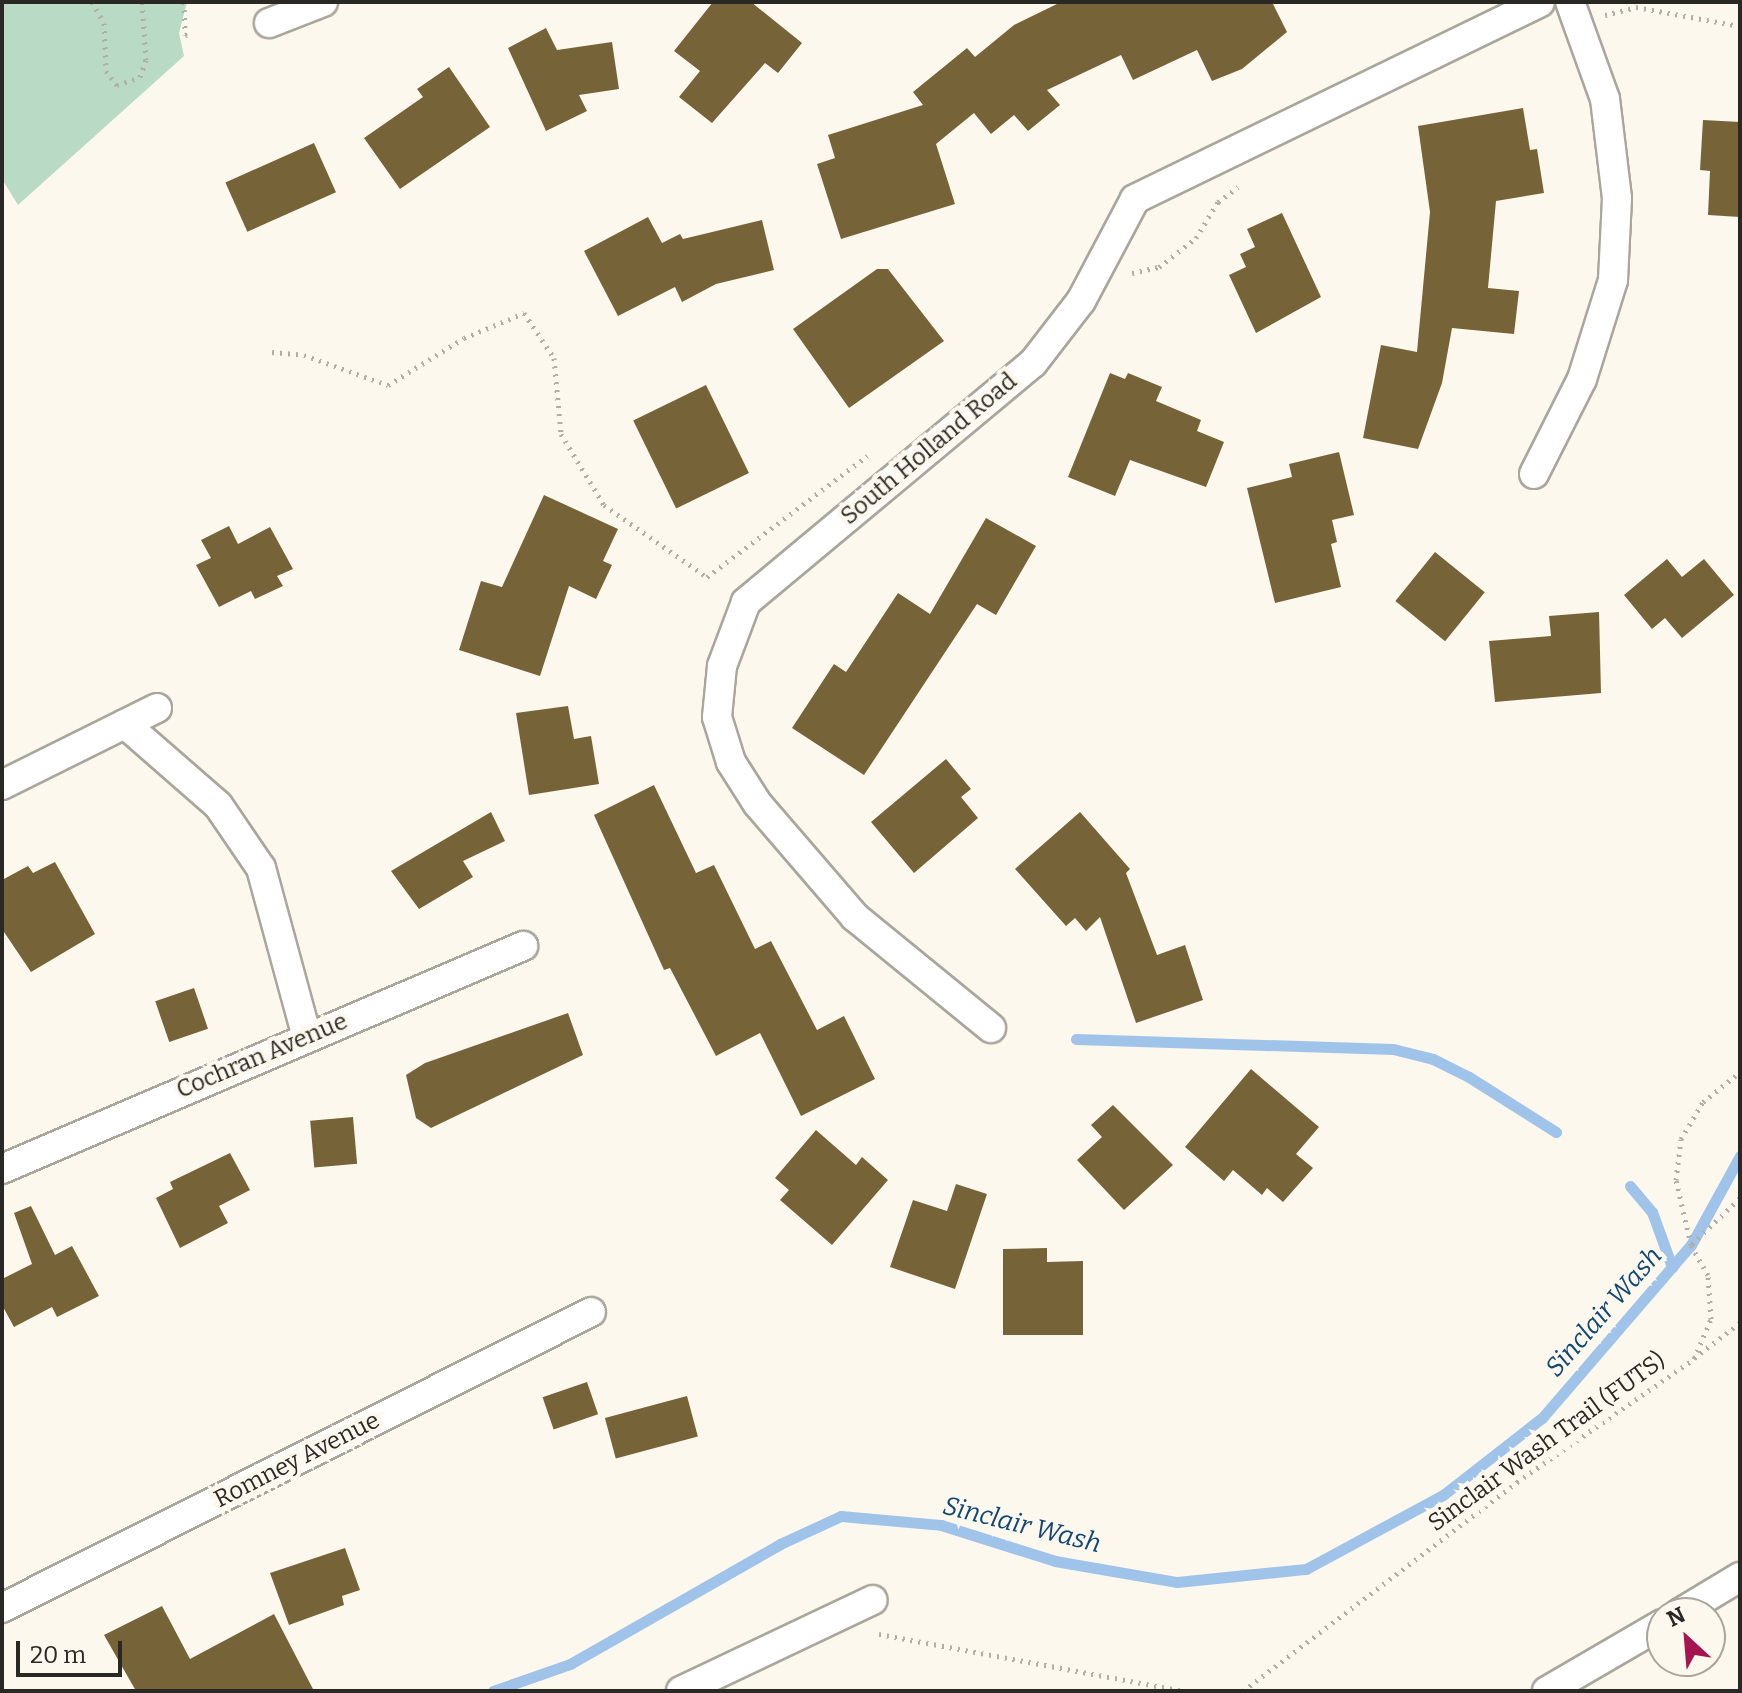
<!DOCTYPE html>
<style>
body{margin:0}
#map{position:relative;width:1742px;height:1693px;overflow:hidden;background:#fdf8ee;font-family:Bitter,serif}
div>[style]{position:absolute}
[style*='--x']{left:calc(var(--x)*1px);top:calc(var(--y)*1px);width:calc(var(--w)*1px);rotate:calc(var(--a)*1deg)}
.green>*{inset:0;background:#b9dac5}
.stream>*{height:11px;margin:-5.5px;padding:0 5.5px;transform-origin:5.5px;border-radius:5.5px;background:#a0c4e9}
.building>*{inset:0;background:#766337;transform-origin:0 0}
.path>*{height:5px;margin-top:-2.5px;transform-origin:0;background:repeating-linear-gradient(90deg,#b2aea6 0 2px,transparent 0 8px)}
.roads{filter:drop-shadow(2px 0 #aaa69c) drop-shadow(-2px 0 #aaa69c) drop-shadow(0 2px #aaa69c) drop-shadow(0 -2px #aaa69c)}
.street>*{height:28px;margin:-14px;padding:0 14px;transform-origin:14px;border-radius:14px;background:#fff}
span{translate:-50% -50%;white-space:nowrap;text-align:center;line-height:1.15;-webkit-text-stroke:8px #fdf8ee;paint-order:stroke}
.street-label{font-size:24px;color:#292824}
.water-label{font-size:26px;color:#0f4775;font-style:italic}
.frame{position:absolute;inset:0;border:4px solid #292824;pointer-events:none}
.north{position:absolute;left:1646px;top:1597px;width:80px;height:80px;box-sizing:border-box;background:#fdf8ee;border:2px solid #a8a59d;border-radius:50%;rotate:334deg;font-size:22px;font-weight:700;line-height:32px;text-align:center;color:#292824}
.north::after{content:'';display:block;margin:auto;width:28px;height:36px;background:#a71551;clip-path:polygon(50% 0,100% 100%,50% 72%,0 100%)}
.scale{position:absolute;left:16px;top:1641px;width:106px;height:36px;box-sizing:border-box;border:4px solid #292824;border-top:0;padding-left:10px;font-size:24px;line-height:28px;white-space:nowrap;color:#292824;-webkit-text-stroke:6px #fdf8ee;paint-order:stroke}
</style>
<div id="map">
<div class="green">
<div style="clip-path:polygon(2px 2px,187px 2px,179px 33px,184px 56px,18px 205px,2px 179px)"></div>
</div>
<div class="stream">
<div style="--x:1076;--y:1039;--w:317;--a:1.8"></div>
<div style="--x:1393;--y:1049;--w:41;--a:14"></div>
<div style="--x:1433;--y:1059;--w:40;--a:26.6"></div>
<div style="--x:1469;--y:1077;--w:103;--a:32.3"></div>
<div style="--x:1630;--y:1186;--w:34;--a:50"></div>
<div style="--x:1652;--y:1212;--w:59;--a:70"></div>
<div style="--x:493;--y:1691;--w:82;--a:-19.3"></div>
<div style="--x:570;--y:1664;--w:242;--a:-29.7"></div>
<div style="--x:780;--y:1544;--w:67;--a:-24.7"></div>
<div style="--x:841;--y:1516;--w:100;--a:5.1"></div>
<div style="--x:941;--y:1525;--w:120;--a:17.5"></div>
<div style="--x:1055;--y:1561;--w:124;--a:9.8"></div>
<div style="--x:1177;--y:1582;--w:130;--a:-5.8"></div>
<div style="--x:1306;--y:1569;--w:156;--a:-28.4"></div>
<div style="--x:1443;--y:1495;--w:125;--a:-37.9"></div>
<div style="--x:1542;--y:1418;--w:228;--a:-49.3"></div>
<div style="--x:1691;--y:1245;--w:102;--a:-61.2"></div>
</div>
<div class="building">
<div style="clip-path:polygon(713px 2px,751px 2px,802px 43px,778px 73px,765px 63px,712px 123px,679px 97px,700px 71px,674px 51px)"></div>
<div style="clip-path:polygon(1061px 2px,1272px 2px,1287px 32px,1242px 69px,1212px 81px,1197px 50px,1133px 80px,1121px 55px,1047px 90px,1060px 105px,1028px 131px,1014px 115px,991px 134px,974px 113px,936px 144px,955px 204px,841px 239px,817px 164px,835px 158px,828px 135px,923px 105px,913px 92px,967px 48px,975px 57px,1014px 25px)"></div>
<div style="clip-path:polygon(546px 28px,557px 50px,612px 42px,619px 89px,579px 95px,587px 111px,546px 131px,508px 48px)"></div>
<div style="clip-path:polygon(449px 67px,490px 127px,400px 189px,364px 138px,423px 97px,417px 89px)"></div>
<div style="clip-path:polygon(1523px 108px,1530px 150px,1537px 149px,1544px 193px,1496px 201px,1488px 288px,1519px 291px,1514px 334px,1452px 328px,1442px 383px,1418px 449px,1363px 438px,1381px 345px,1417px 352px,1430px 212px,1418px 126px)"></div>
<div style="clip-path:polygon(1703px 120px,1740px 122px,1740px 217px,1708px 215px,1710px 171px,1700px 170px)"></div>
<div style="left:314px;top:143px;width:54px;height:97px;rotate:66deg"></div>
<div style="clip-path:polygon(1282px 213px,1321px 297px,1256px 333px,1229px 275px,1246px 267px,1240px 254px,1255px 247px,1247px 229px)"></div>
<div style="clip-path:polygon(648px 217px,662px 243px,680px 234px,683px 239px,762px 220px,774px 270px,716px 284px,682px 302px,675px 287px,618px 316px,584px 251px)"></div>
<div style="clip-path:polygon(877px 269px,888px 269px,944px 341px,849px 408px,793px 329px)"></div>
<div style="clip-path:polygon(1110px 373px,1125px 379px,1128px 373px,1162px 387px,1156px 401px,1201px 420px,1197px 431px,1224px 442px,1206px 487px,1130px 460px,1115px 496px,1068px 477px)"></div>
<div style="left:706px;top:385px;width:98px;height:81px;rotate:64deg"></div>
<div style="clip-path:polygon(1339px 452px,1354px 515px,1332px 520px,1337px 542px,1331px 544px,1341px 587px,1275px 603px,1247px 488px,1292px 477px,1289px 464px)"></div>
<div style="clip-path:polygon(544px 495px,618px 529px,603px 561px,612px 565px,596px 599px,569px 586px,540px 676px,459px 650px,481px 581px,502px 587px)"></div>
<div style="clip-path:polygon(986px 518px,1036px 546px,996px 615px,977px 604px,864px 775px,792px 728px,834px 664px,846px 672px,898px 593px,930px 614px)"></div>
<div style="clip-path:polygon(229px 526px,238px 544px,270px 527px,293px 569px,277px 576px,283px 586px,255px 599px,251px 591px,219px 607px,196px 565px,211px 558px,201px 540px)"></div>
<div style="left:1435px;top:552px;width:64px;height:63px;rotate:39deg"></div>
<div style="clip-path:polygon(1667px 559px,1682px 577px,1704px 559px,1734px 595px,1682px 638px,1665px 618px,1652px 629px,1624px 595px)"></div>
<div style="clip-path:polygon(1599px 612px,1601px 693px,1495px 702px,1489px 641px,1551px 636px,1549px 616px)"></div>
<div style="clip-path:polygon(568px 706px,574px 739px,591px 736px,599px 784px,529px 795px,516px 713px)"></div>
<div style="clip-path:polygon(946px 759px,971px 789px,961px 797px,978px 818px,914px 873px,871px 822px)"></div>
<div style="clip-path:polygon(654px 785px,696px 873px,714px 865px,755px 949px,771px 941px,817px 1030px,844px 1016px,875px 1079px,801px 1116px,760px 1033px,716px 1056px,670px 968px,664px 970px,594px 815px)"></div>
<div style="clip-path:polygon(491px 812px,505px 841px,463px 861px,473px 877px,419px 909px,391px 871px)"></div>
<div style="clip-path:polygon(1080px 812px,1130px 869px,1126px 873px,1157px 955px,1185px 945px,1203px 1000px,1136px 1023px,1100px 917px,1086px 931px,1075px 918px,1066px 926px,1015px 869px)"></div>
<div style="clip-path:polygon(55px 862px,95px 934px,31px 972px,2px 929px,2px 880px,28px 866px,33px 873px)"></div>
<div style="left:194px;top:988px;width:43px;height:41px;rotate:71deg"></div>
<div style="clip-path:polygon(568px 1013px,583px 1055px,431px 1128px,416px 1118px,406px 1075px,425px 1063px)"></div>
<div style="clip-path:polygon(1251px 1069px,1319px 1127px,1296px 1154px,1313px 1168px,1283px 1202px,1267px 1188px,1262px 1195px,1233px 1170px,1224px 1181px,1185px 1147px)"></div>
<div style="clip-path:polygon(1113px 1105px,1173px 1165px,1124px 1210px,1077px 1160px,1102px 1137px,1091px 1125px)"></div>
<div style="left:353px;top:1117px;width:47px;height:43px;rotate:85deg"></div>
<div style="clip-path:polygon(816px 1130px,856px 1165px,862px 1157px,888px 1180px,832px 1245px,780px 1200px,789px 1190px,775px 1178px)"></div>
<div style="clip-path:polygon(230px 1153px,250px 1190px,219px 1206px,228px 1223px,180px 1248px,156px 1198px,173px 1189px,170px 1182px)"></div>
<div style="clip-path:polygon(956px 1184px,987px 1194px,955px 1289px,890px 1267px,913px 1200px,947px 1211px)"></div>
<div style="clip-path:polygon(31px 1206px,55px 1255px,72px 1246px,99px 1296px,57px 1317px,52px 1307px,14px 1327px,2px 1305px,2px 1279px,32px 1264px,14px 1213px)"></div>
<div style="clip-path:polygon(1047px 1248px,1047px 1262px,1083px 1261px,1083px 1335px,1003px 1335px,1003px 1249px)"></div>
<div style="left:587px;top:1382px;width:34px;height:47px;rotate:71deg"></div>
<div style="left:687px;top:1396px;width:42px;height:85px;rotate:75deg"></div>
<div style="clip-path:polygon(345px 1548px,360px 1590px,342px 1596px,344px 1605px,289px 1625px,270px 1573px)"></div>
<div style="clip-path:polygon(162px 1606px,190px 1659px,274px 1614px,314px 1691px,136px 1691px,104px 1635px)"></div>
</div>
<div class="path">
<div style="--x:92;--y:2;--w:24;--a:60"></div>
<div style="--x:104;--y:23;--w:48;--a:87.6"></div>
<div style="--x:106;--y:71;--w:18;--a:52"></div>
<div style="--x:117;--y:85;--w:24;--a:-19"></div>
<div style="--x:140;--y:77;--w:18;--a:-71"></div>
<div style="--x:146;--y:60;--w:58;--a:-93.9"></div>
<div style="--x:184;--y:2;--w:33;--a:88"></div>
<div style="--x:185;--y:35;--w:7;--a:-16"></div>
<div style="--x:1605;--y:15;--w:32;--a:-14"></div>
<div style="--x:1636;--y:7;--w:106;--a:10.4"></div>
<div style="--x:1132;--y:273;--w:28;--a:-13"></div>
<div style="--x:1159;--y:267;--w:47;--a:-38.1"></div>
<div style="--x:1196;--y:238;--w:42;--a:-58.6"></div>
<div style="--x:1218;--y:202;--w:25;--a:-37"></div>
<div style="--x:272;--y:352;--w:32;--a:5"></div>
<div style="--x:304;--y:355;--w:89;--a:19.7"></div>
<div style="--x:388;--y:385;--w:89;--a:-31.7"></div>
<div style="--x:464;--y:338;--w:65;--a:-22.6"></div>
<div style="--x:524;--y:313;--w:54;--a:56.3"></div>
<div style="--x:554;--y:358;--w:76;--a:84.7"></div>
<div style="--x:561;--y:434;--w:83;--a:58.8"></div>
<div style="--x:604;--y:505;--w:126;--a:35"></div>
<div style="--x:707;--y:577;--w:201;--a:-37.1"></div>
<div style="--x:1692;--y:1244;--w:66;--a:-43.8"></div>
<div style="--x:1694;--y:1358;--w:58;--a:-37.3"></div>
<div style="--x:879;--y:1634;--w:311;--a:10.6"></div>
<div style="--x:1243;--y:1691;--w:345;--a:-37.3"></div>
<div style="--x:1517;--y:1482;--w:216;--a:-34.8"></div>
<div style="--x:1694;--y:1359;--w:43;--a:-67"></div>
<div style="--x:1711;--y:1319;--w:44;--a:-93.9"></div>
<div style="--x:1708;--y:1275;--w:34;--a:-120"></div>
<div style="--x:1691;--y:1245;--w:67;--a:-103"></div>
<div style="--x:1676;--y:1180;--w:41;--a:-83"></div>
<div style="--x:1681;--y:1139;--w:43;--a:-59.3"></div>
<div style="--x:1703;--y:1102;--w:48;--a:-39"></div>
</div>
<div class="roads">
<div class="street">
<div style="--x:269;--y:23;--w:58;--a:-21.3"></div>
<div style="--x:1534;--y:474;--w:106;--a:-63.2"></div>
<div style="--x:1582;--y:379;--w:104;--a:-72.6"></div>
<div style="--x:1613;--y:280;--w:82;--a:-87.2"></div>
<div style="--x:1617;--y:198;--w:100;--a:-96.9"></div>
<div style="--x:1605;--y:99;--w:103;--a:-109.8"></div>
<div style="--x:125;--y:724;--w:123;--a:41.1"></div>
<div style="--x:218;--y:805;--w:76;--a:55.7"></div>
<div style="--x:261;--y:868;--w:175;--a:74.8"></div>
<div style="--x:2;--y:785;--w:173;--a:-26.4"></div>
<div style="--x:991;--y:1028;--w:176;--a:-140.8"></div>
<div style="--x:855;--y:917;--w:150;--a:-130.7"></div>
<div style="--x:757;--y:803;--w:49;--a:-122.4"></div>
<div style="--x:731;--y:762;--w:47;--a:-107.3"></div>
<div style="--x:717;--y:717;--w:51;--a:-84.4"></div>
<div style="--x:722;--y:666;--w:68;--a:-69.4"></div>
<div style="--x:746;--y:602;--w:373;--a:-39.8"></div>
<div style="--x:1033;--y:363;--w:78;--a:-52.3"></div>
<div style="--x:1081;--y:301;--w:115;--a:-62.1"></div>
<div style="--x:1135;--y:199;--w:450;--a:-25.9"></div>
<div style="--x:2;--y:1169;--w:567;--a:-23.17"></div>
<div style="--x:2;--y:1608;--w:659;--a:-26.68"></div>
<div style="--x:1680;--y:1613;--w:70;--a:-31"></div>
<div style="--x:681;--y:1691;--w:212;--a:-25.4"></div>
<div style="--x:1547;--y:1691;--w:133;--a:-30.2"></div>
</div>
</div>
<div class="street-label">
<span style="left:929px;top:449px;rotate:-40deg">South Holland Road</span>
<span style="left:262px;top:1056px;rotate:-23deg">Cochran Avenue</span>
<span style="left:1547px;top:1442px;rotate:-36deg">Sinclair Wash Trail (FUTS)</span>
<span style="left:297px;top:1460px;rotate:-27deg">Romney Avenue</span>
</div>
<div class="water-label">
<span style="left:1604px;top:1312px;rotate:-49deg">Sinclair Wash</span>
<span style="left:1022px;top:1525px;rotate:14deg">Sinclair Wash</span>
</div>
<div class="frame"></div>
<div class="north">N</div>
<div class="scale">20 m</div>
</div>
